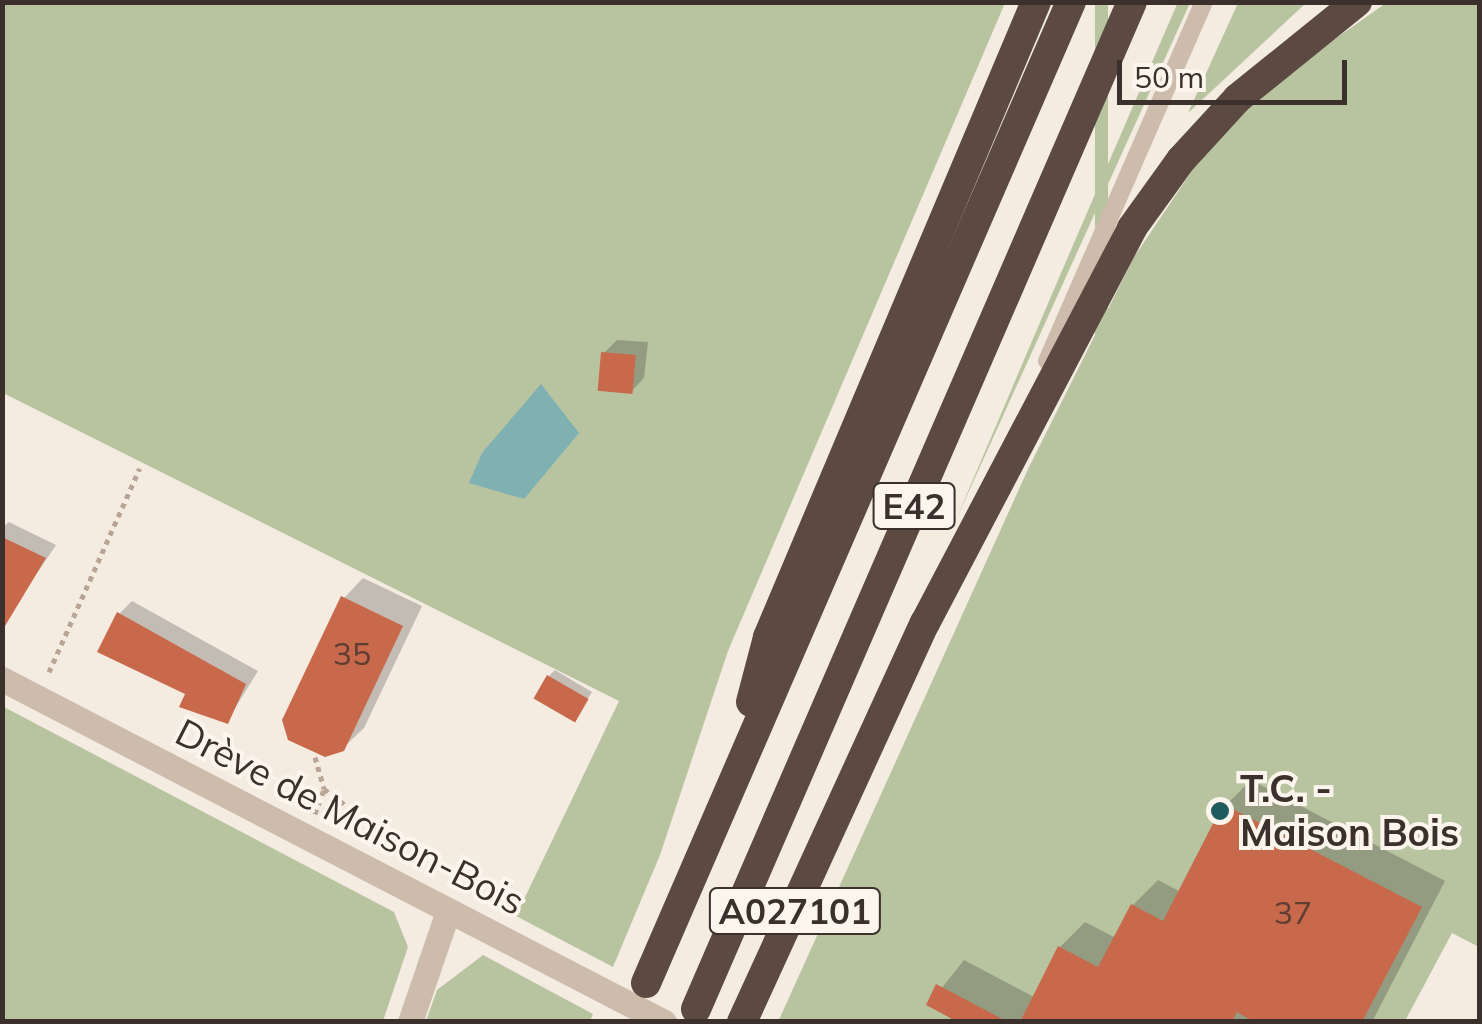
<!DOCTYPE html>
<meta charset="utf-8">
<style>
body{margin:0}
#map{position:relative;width:1482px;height:1024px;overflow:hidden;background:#f4ebe1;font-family:Mulish,sans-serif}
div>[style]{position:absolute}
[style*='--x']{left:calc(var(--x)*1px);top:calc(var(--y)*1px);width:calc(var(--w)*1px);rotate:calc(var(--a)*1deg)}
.green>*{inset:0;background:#b8c4a0;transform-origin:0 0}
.water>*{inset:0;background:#7fb0b2}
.shadow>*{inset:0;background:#0003}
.building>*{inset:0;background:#c8694b;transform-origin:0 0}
.path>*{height:5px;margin-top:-2.5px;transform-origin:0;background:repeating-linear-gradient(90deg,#b9a596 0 5px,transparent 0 10px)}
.service>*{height:18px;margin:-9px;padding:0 9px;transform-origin:9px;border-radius:9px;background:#cdbbac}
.minor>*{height:25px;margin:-12.5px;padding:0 12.5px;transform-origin:12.5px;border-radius:12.5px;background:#cdbbac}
.motorway>*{height:30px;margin:-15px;padding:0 15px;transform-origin:15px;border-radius:15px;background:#5c4a42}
.dots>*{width:28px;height:28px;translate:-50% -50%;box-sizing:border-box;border:5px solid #fbf5ee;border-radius:50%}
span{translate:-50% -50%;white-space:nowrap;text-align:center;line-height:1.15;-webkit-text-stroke:8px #fbf5ee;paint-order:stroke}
.number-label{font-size:32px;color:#5e3e33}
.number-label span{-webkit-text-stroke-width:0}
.shield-label span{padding:2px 8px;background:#fbf5ee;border:2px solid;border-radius:8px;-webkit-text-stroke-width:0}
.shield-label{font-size:35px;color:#3b302b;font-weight:700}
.poi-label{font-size:38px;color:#3b302b;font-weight:700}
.left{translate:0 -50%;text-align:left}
.street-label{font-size:38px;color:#3b302b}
.frame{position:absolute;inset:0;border:5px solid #3b302b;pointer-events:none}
.scale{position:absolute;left:1117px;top:60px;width:230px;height:45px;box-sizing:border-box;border:5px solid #3b302b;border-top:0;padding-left:12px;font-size:30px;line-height:35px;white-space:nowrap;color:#3b302b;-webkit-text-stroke:8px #fbf5ee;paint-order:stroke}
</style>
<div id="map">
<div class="green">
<div style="clip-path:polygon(1178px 2px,1190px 3px,955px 522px,1058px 280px)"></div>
<div style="clip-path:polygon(2px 3px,1005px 3px,728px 651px,660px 855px,613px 967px,516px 916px,619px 701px,3px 393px)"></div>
<div style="left:1095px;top:3px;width:13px;height:1080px"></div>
<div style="clip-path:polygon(1238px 3px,1306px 3px,1188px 113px)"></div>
<div style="clip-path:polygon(1386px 3px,1479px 3px,1479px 947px,1452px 933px,1405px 1021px,778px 1022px,1029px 467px,1134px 257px,1200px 159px,1235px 121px,1294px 68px)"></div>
<div style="clip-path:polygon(2px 706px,394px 912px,408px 947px,383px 1021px,3px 1021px)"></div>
<div style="clip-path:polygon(483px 955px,593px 1014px,590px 1021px,426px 1021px,437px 990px)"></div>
</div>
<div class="water">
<div style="clip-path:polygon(541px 384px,579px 433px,524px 499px,469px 483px,482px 453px)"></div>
</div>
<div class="shadow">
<div style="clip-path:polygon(617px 340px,648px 342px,644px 378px,631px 392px,604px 353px)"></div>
<div style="clip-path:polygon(9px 522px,56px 545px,8px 616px,2px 613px,2px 528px)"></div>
<div style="clip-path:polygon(363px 578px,422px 606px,364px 728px,343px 748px,344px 598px)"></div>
<div style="clip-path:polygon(132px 601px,258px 671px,227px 721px,182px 706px,188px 693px,119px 614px)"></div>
<div style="clip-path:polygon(555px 670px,592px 692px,574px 720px,549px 676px)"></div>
<div style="clip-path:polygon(1251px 780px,1445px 881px,1372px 1022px,956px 1022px,929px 1004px,964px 960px,1034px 997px,1060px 947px,1085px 922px,1116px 938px,1133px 905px,1158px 880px,1181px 892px,1226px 805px)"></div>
</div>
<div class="building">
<div style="left:601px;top:352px;width:35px;height:39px;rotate:5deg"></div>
<div style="clip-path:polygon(2px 537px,46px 558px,2px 631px)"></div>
<div style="clip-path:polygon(341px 596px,403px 626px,344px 751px,325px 757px,288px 740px,282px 720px)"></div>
<div style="clip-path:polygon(117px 612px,246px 684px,228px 724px,179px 707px,185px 694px,97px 652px)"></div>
<div style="left:547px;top:675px;width:48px;height:27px;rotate:30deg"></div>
<div style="clip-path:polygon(1223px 804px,1422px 907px,1362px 1022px,1254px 1022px,1237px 1012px,1232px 1022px,1020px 1022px,1058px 946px,1098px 967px,1131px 904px,1163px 921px)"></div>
<div style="clip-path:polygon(936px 984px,1008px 1022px,958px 1022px,926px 1005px)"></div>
</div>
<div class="path">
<div style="--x:49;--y:672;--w:223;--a:-66"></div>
<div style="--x:315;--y:757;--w:33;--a:74"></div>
<div style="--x:324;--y:789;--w:39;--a:37"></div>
<div style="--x:315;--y:814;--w:27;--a:-70"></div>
</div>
<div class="service">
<div style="--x:1047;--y:361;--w:392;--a:-66.4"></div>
</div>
<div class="minor">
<div style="--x:2;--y:679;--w:746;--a:27.39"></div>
<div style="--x:410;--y:1022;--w:117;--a:-71.1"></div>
</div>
<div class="motorway">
<div style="--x:751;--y:702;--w:67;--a:-75.3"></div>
<div style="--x:768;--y:637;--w:689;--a:-67.12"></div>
<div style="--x:646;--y:983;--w:1069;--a:-66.58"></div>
<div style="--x:696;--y:1009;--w:1097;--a:-66.59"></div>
<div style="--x:742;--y:1022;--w:439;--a:-65.4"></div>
<div style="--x:925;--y:623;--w:446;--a:-62.3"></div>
<div style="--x:1132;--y:228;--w:84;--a:-54.2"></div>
<div style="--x:1181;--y:160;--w:84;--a:-47.4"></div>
<div style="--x:1238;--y:98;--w:153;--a:-38.9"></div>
</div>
<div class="dots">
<div style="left:1220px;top:811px;background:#1f5a5e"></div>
</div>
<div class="number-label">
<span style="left:352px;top:653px">35</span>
<span style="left:1293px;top:912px">37</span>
</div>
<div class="shield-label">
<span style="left:914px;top:506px">E42</span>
<span style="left:795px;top:911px">A027101</span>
</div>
<div class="poi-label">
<span class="left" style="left:1240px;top:811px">T.C. -<br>Maison Bois</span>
</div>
<div class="street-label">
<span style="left:350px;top:817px;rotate:27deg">Drève de Maison-Bois</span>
</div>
<div class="frame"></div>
<div class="scale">50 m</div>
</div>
